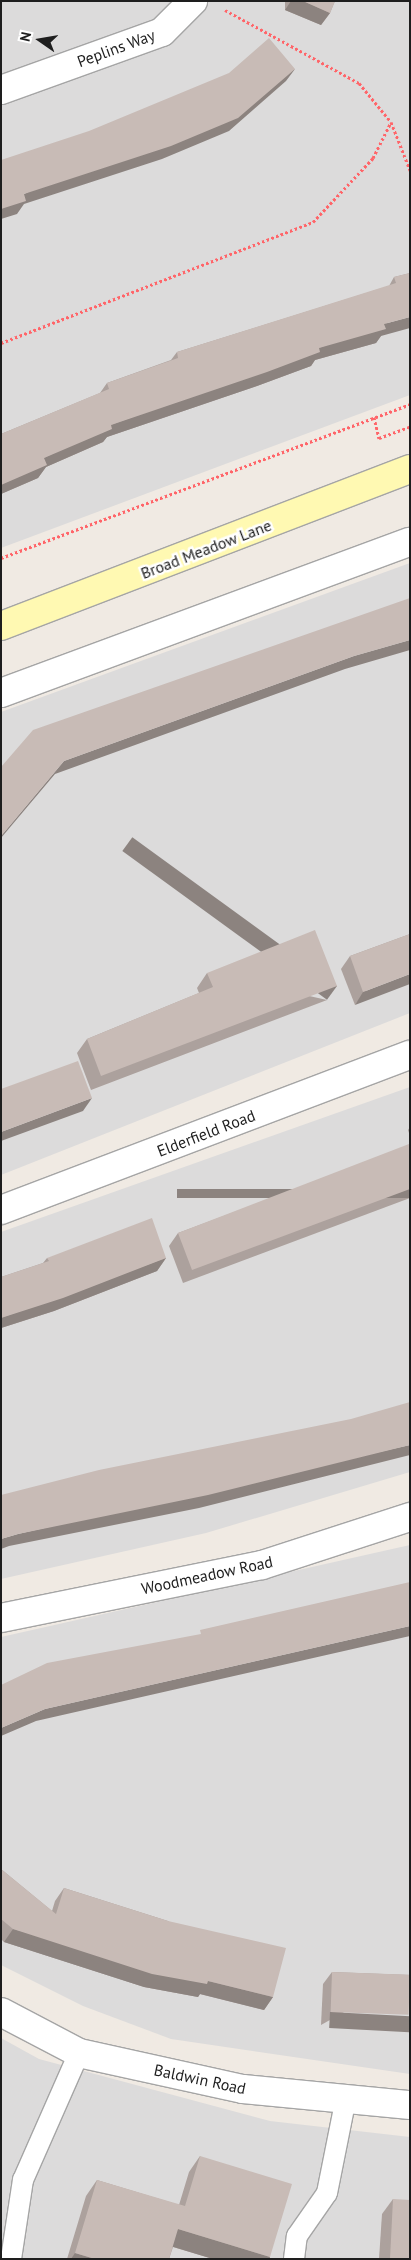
<!DOCTYPE html>
<style>
body{margin:0}
#map{position:relative;width:411px;height:2260px;overflow:hidden;background:#f0eae3;font-family:"PT Sans",sans-serif}
div>[style]{position:absolute}
[style*='--x']{left:calc(var(--x)*1px);top:calc(var(--y)*1px);width:calc(var(--w)*1px);rotate:calc(var(--a)*1deg)}
.residential>*{inset:0;background:#dcdbdb}
.path>*{height:3px;margin-top:-1.5px;transform-origin:0;background:repeating-linear-gradient(90deg,#ff6569 0 2.5px,transparent 0 5px)}
.roads{filter:drop-shadow(1px 0 #a5a5a5) drop-shadow(-1px 0 #a5a5a5) drop-shadow(0 1px #a5a5a5) drop-shadow(0 -1px #a5a5a5)}
.lane>*{height:20px;margin:-10px;padding:0 10px;transform-origin:10px;border-radius:10px;background:#fff}
.street>*{height:28px;margin:-14px;padding:0 14px;transform-origin:14px;border-radius:14px;background:#fff}
.secondary>*{height:28px;margin:-14px;padding:0 14px;transform-origin:14px;border-radius:14px;background:#fff9b2}
.wall>*{inset:0;background:#aca19d}
.shaded-wall>*{inset:0;background:#8c837f;transform-origin:0 0}
.building>*{inset:0;background:#c8bbb6;transform-origin:0 0}
span{translate:-50% -50%;white-space:nowrap;text-align:center;line-height:1.15;-webkit-text-stroke:5px #fff;paint-order:stroke}
.street-label{font-size:16px;color:#1e1e1e}
.frame{position:absolute;inset:0;border:2px solid #1e1e1e;pointer-events:none}
.north{position:absolute;left:15px;top:15px;width:50px;height:50px;-webkit-text-stroke:4px #fff;paint-order:stroke;rotate:283deg;font-size:14px;font-weight:700;line-height:20px;text-align:center;color:#1e1e1e}
.north::after{content:'';display:block;margin:auto;width:18px;height:22px;background:#1e1e1e;clip-path:polygon(50% 0,100% 100%,50% 72%,0 100%)}
</style>
<div id="map">
<div class="residential">
<div style="clip-path:polygon(1px 1px,410px 1px,410px 395px,1px 548px)"></div>
<div style="clip-path:polygon(410px 563px,410px 1013px,1px 1175px,1px 712px)"></div>
<div style="clip-path:polygon(410px 1087px,410px 1472px,206px 1533px,1px 1579px,1px 1232px)"></div>
<div style="clip-path:polygon(410px 1545px,410px 2074px,171px 2039px,83px 2006px,1px 1965px,1px 1637px)"></div>
<div style="clip-path:polygon(1px 2038px,39px 2059px,270px 2121px,410px 2137px,410px 2259px,1px 2259px)"></div>
</div>
<div class="path">
<div style="--x:225;--y:10;--w:153;--a:28.6"></div>
<div style="--x:359;--y:83;--w:50;--a:50.6"></div>
<div style="--x:391;--y:122;--w:52;--a:68.4"></div>
<div style="--x:1;--y:343;--w:335;--a:-21.2"></div>
<div style="--x:313;--y:222;--w:88;--a:-46.8"></div>
<div style="--x:373;--y:158;--w:40;--a:-63.4"></div>
<div style="--x:374;--y:417;--w:22;--a:77"></div>
<div style="--x:379;--y:438;--w:33;--a:-20"></div>
<div style="--x:1;--y:558;--w:437;--a:-20.6"></div>
</div>
<div class="roads">
<div class="lane">
<div style="--x:11;--y:2259;--w:80;--a:-81.4"></div>
<div style="--x:23;--y:2180;--w:139;--a:-66.2"></div>
<div style="--x:294;--y:2259;--w:23;--a:-83"></div>
<div style="--x:297;--y:2236;--w:52;--a:-55.1"></div>
<div style="--x:327;--y:2193;--w:97;--a:-78.7"></div>
</div>
<div class="street">
<div style="--x:1;--y:90;--w:171;--a:-19.8"></div>
<div style="--x:162;--y:32;--w:44;--a:-45"></div>
<div style="--x:1;--y:693;--w:436;--a:-20.3"></div>
<div style="--x:1;--y:1210;--w:437;--a:-20.8"></div>
<div style="--x:1;--y:1618;--w:266;--a:-11.5"></div>
<div style="--x:262;--y:1565;--w:156;--a:-18"></div>
<div style="--x:1;--y:2012;--w:88;--a:27.7"></div>
<div style="--x:79;--y:2053;--w:168;--a:12.4"></div>
<div style="--x:243;--y:2089;--w:168;--a:5.5"></div>
</div>
<div class="secondary">
<div style="--x:1;--y:626;--w:438;--a:-21"></div>
</div>
</div>
<div class="wall">
<div style="clip-path:polygon(285px 1px,335px 1px,330px 13px,321px 25px,285px 10px)"></div>
<div style="clip-path:polygon(410px 273px,381px 336px,376px 343px,315px 360px,311px 366px,257px 386px,107px 437px,103px 442px,46px 467px,38px 478px,1px 494px,1px 434px,100px 393px,107px 383px,171px 360px,177px 352px,389px 286px,394px 277px)"></div>
<div style="clip-path:polygon(410px 934px,355px 1005px,341px 969px,350px 956px)"></div>
<div style="clip-path:polygon(207px 973px,327px 1000px,91px 1090px,77px 1053px,87px 1039px,199px 993px,197px 988px)"></div>
<div style="clip-path:polygon(410px 1127px,410px 1136px,408px 1130px)"></div>
<div style="clip-path:polygon(410px 1147px,410px 1198px,183px 1283px,169px 1246px,178px 1233px)"></div>
<div style="clip-path:polygon(47px 1258px,166px 1258px,157px 1271px,54px 1311px,1px 1328px,1px 1277px,43px 1263px)"></div>
<div style="clip-path:polygon(1px 1869px,52px 1911px,55px 1901px,64px 1888px,168px 1921px,273px 1997px,264px 2010px,200px 1994px,198px 1997px,144px 1987px,4px 1942px,1px 1939px)"></div>
<div style="clip-path:polygon(332px 1972px,410px 1975px,321px 2025px,323px 1984px)"></div>
<div style="clip-path:polygon(200px 2156px,270px 2257px,269px 2259px,213px 2259px,173px 2247px,169px 2259px,67px 2259px,86px 2196px,97px 2180px,179px 2205px,189px 2172px)"></div>
<div style="clip-path:polygon(393px 2199px,410px 2259px,379px 2259px,382px 2214px)"></div>
</div>
<div class="shaded-wall">
<div style="clip-path:polygon(291px 1px,303px 1px,330px 13px,321px 25px,285px 10px)"></div>
<div style="clip-path:polygon(295px 69px,286px 81px,229px 131px,162px 159px,24px 204px,17px 214px,1px 219px,1px 209px,24px 194px)"></div>
<div style="clip-path:polygon(410px 317px,410px 328px,381px 336px,376px 343px,315px 360px,311px 366px,257px 386px,107px 437px,103px 442px,46px 467px,38px 478px,1px 494px,1px 485px,44px 458px,111px 425px,384px 324px)"></div>
<div style="clip-path:polygon(410px 640px,410px 650px,345px 669px,55px 774px,1px 838px,1px 836px,64px 761px,354px 656px)"></div>
<div style="clip-path:polygon(410px 974px,410px 984px,355px 1005px,363px 992px)"></div>
<div style="left:337px;top:986px;width:17px;height:253px;rotate:126deg"></div>
<div style="clip-path:polygon(92px 1098px,83px 1111px,1px 1141px,1px 1132px)"></div>
<div style="left:410px;top:1189px;width:9px;height:233px;rotate:90deg"></div>
<div style="clip-path:polygon(166px 1258px,157px 1271px,54px 1311px,1px 1328px,1px 1318px)"></div>
<div style="clip-path:polygon(410px 1445px,410px 1455px,199px 1508px,9px 1546px,1px 1549px,1px 1539px,18px 1534px)"></div>
<div style="clip-path:polygon(410px 1626px,410px 1636px,36px 1721px,1px 1736px,1px 1728px,45px 1709px)"></div>
<div style="clip-path:polygon(13px 1929px,208px 1981px,273px 1997px,264px 2010px,200px 1994px,198px 1997px,144px 1987px,4px 1942px)"></div>
<div style="left:330px;top:2012px;width:80px;height:16px;rotate:3deg"></div>
<div style="clip-path:polygon(178px 2229px,270px 2257px,269px 2259px,213px 2259px,167px 2245px)"></div>
<div style="clip-path:polygon(75px 2253px,95px 2259px,71px 2259px)"></div>
</div>
<div class="building">
<div style="clip-path:polygon(303px 1px,335px 1px,330px 13px)"></div>
<div style="clip-path:polygon(269px 38px,295px 69px,238px 118px,171px 146px,24px 194px,26px 201px,1px 209px,1px 160px,89px 131px,229px 73px)"></div>
<div style="clip-path:polygon(410px 273px,410px 317px,384px 324px,386px 329px,319px 348px,320px 352px,267px 372px,111px 425px,112px 429px,44px 458px,47px 465px,1px 485px,1px 434px,109px 389px,107px 383px,178px 358px,177px 352px,396px 283px,394px 277px)"></div>
<div style="clip-path:polygon(410px 598px,410px 640px,354px 656px,64px 761px,1px 836px,1px 767px,33px 730px)"></div>
<div style="clip-path:polygon(315px 930px,337px 986px,101px 1076px,87px 1039px,213px 987px,207px 973px)"></div>
<div style="clip-path:polygon(410px 934px,410px 974px,363px 992px,350px 956px)"></div>
<div style="clip-path:polygon(78px 1061px,92px 1098px,1px 1132px,1px 1089px)"></div>
<div style="clip-path:polygon(409px 1144px,410px 1147px,410px 1189px,192px 1270px,178px 1233px)"></div>
<div style="clip-path:polygon(152px 1218px,166px 1258px,63px 1298px,1px 1318px,1px 1277px,49px 1261px,47px 1258px)"></div>
<div style="clip-path:polygon(410px 1402px,410px 1445px,208px 1495px,18px 1534px,1px 1539px,1px 1495px,99px 1470px,351px 1419px)"></div>
<div style="clip-path:polygon(410px 1582px,410px 1626px,45px 1709px,1px 1728px,1px 1685px,47px 1663px,201px 1634px,200px 1630px)"></div>
<div style="clip-path:polygon(1px 1869px,56px 1914px,64px 1888px,168px 1921px,286px 1948px,273px 1997px,208px 1981px,207px 1984px,152px 1974px,13px 1929px,1px 1919px)"></div>
<div style="left:332px;top:1972px;width:78px;height:40px;rotate:2deg"></div>
<div style="clip-path:polygon(200px 2156px,292px 2184px,270px 2257px,178px 2229px,169px 2259px,95px 2259px,75px 2253px,97px 2180px,185px 2206px)"></div>
<div style="clip-path:polygon(393px 2199px,410px 2200px,410px 2259px,390px 2259px)"></div>
</div>
<div class="street-label">
<span style="left:116px;top:48px;rotate:-20deg">Peplins Way</span>
<span style="left:206px;top:549px;rotate:-21deg">Broad Meadow Lane</span>
<span style="left:206px;top:1133px;rotate:-21deg">Elderfield Road</span>
<span style="left:207px;top:1575px;rotate:-12deg">Woodmeadow Road</span>
<span style="left:200px;top:2079px;rotate:12deg">Baldwin Road</span>
</div>
<div class="frame"></div>
<div class="north">N</div>
</div>
